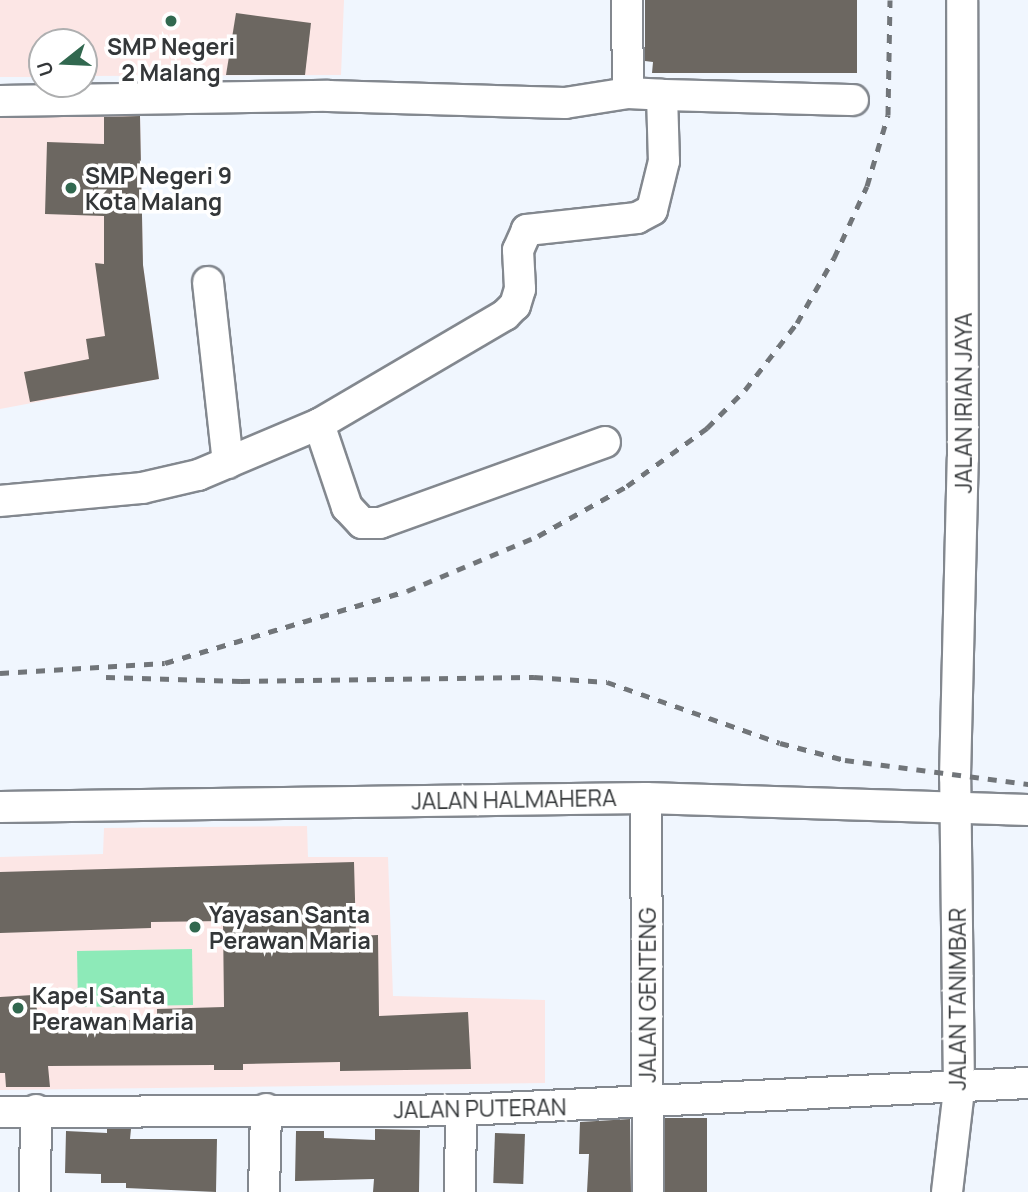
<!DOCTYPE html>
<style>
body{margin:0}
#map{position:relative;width:1028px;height:1192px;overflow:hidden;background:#f0f6fe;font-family:Manrope,sans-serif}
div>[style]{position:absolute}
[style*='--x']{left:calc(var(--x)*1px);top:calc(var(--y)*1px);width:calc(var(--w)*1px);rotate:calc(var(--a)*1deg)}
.education>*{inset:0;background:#fce6e5}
.green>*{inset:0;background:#8deab8;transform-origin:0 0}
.building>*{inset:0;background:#6c6761;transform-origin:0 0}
.roads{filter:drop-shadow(2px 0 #83888f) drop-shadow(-2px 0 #83888f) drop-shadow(0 2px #83888f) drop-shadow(0 -2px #83888f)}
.minor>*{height:30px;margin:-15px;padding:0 15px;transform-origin:15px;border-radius:15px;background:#fff}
.rail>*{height:5px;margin-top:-2.5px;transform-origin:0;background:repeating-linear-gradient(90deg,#717579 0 9px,transparent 0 18px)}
.dots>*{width:19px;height:19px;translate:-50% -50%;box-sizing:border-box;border:4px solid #fff;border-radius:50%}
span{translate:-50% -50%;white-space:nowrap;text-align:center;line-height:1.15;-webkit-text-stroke:7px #fff;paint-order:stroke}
.poi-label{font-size:23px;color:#343739;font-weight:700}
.left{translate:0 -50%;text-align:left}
.street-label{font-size:23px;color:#343739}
.north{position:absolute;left:28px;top:28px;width:70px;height:70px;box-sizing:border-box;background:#fff;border:2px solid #aeafb0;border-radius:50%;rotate:252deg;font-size:19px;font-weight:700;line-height:28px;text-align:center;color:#343739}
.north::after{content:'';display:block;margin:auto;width:24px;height:32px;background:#31684f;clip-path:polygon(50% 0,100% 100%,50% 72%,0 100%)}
</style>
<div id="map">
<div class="education">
<div style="clip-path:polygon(0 0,344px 0,341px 75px,84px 76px,84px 42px,42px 42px,42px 77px,0 77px)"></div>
<div style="clip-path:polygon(140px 111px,143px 265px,159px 379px,0 409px,0 112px)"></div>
<div style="clip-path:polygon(307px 826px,308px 857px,388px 857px,393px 996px,545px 1000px,545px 1083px,0 1090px,0 857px,103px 854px,104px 828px)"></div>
</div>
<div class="green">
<div style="left:192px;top:949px;width:56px;height:115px;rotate:89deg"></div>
</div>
<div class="building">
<div style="clip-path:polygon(645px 0,857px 0,857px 73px,652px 73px,653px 62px,645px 61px)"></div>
<div style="clip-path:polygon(236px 13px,311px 23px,305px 75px,226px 75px)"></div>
<div style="clip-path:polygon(140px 116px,143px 265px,159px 379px,30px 402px,24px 372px,89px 359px,86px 339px,105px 336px,95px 263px,104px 264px,104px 216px,45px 214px,47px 142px,104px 144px,104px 117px)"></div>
<div style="clip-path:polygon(354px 862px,356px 936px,378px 935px,379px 1016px,468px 1012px,471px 1069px,340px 1071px,340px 1062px,243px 1064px,243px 1070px,214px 1070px,214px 1065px,48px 1066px,50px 1087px,6px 1087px,5px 1073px,0 1073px,0 997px,33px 995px,40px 1020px,157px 1020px,157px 1009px,224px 1007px,223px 921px,151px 922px,151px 928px,0 933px,0 872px)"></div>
<div style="left:665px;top:1118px;width:42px;height:74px"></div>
<div style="clip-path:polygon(630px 1119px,631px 1192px,587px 1192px,589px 1154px,579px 1154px,580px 1122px)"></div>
<div style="clip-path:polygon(107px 1129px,131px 1129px,130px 1139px,217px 1139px,216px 1192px,126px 1188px,126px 1183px,101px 1183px,101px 1174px,65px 1173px,66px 1131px,107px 1133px)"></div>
<div style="clip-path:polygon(375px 1129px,420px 1130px,419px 1192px,373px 1192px,374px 1179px,295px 1181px,296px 1131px,324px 1131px,324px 1138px,375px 1140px)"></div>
<div style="left:495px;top:1133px;width:30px;height:50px;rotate:2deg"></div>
</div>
<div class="roads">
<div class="minor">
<div style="--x:627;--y:0;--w:93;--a:89.4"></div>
<div style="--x:662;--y:95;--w:191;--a:1.5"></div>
<div style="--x:0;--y:101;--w:328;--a:-0.9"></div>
<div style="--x:328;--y:96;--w:237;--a:1.7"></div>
<div style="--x:565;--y:103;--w:64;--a:-9"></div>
<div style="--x:628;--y:93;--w:34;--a:3"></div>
<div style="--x:662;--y:95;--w:66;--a:88.3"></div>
<div style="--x:664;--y:161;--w:50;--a:103.8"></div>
<div style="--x:652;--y:210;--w:17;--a:152"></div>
<div style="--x:637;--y:218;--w:111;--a:173.8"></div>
<div style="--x:527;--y:230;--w:22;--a:114"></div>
<div style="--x:518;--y:250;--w:39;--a:87"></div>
<div style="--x:520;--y:289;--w:17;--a:107"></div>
<div style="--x:515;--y:305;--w:14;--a:135"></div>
<div style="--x:505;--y:315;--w:216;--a:149.6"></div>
<div style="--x:319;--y:424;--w:131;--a:157.1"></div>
<div style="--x:198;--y:475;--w:57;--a:166.9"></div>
<div style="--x:142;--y:488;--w:143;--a:174.8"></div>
<div style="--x:208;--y:282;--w:182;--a:83.7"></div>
<div style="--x:319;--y:424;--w:88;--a:71.4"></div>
<div style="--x:347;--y:507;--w:22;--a:47"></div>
<div style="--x:362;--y:523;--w:18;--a:0"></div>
<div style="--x:380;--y:523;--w:239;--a:-19.8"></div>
<div style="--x:646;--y:798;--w:394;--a:89.7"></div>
<div style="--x:0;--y:807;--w:646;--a:-0.8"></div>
<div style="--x:646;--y:798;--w:382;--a:1.8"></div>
<div style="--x:0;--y:1112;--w:461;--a:-0.2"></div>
<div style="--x:461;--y:1110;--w:568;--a:-2.73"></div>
<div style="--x:35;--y:1192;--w:82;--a:-89.3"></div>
<div style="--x:264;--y:1192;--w:83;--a:-88.6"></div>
<div style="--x:460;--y:1192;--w:82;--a:-89.3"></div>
<div style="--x:947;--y:1192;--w:103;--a:-83.3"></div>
<div style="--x:959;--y:1090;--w:313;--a:-90.7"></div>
<div style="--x:955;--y:777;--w:319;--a:-88.6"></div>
<div style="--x:963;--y:458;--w:458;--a:-90.1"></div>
</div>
</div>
<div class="rail">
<div style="--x:0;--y:673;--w:165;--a:-3.5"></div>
<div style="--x:165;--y:663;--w:252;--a:-16.6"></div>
<div style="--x:407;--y:591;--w:142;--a:-22.8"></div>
<div style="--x:538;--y:536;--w:102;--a:-29.3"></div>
<div style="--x:627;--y:486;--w:99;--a:-35.9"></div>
<div style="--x:707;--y:428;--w:54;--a:-45"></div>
<div style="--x:745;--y:390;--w:85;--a:-52.2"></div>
<div style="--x:797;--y:323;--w:75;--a:-60.4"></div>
<div style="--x:834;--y:258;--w:79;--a:-65.4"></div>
<div style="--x:867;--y:186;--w:74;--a:-73.5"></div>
<div style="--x:888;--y:115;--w:115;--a:-89"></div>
<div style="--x:106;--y:677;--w:135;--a:1.7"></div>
<div style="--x:241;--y:681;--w:293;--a:-0.8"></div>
<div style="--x:534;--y:677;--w:73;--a:3.9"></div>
<div style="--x:607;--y:682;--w:183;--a:19.4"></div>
<div style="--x:780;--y:743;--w:67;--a:14.7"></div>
<div style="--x:845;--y:760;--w:185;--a:7.5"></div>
</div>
<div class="dots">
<div style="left:171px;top:21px;background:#31684f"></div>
<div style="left:71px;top:188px;background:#31684f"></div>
<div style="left:195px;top:927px;background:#31684f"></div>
<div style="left:18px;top:1008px;background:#31684f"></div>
</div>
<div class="poi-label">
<span style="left:171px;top:59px">SMP Negeri<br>2 Malang</span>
<span class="left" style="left:85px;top:188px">SMP Negeri 9<br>Kota Malang</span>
<span class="left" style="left:209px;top:927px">Yayasan Santa<br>Perawan Maria</span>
<span class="left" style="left:32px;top:1008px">Kapel Santa<br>Perawan Maria</span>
</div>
<div class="street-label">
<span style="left:963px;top:403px;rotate:-90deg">JALAN IRIAN JAYA</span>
<span style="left:514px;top:799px;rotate:-1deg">JALAN HALMAHERA</span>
<span style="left:647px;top:995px;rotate:-90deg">JALAN GENTENG</span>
<span style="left:957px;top:999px;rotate:-90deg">JALAN TANIMBAR</span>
<span style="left:480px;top:1108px;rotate:-1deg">JALAN PUTERAN</span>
</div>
<div class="north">U</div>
</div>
